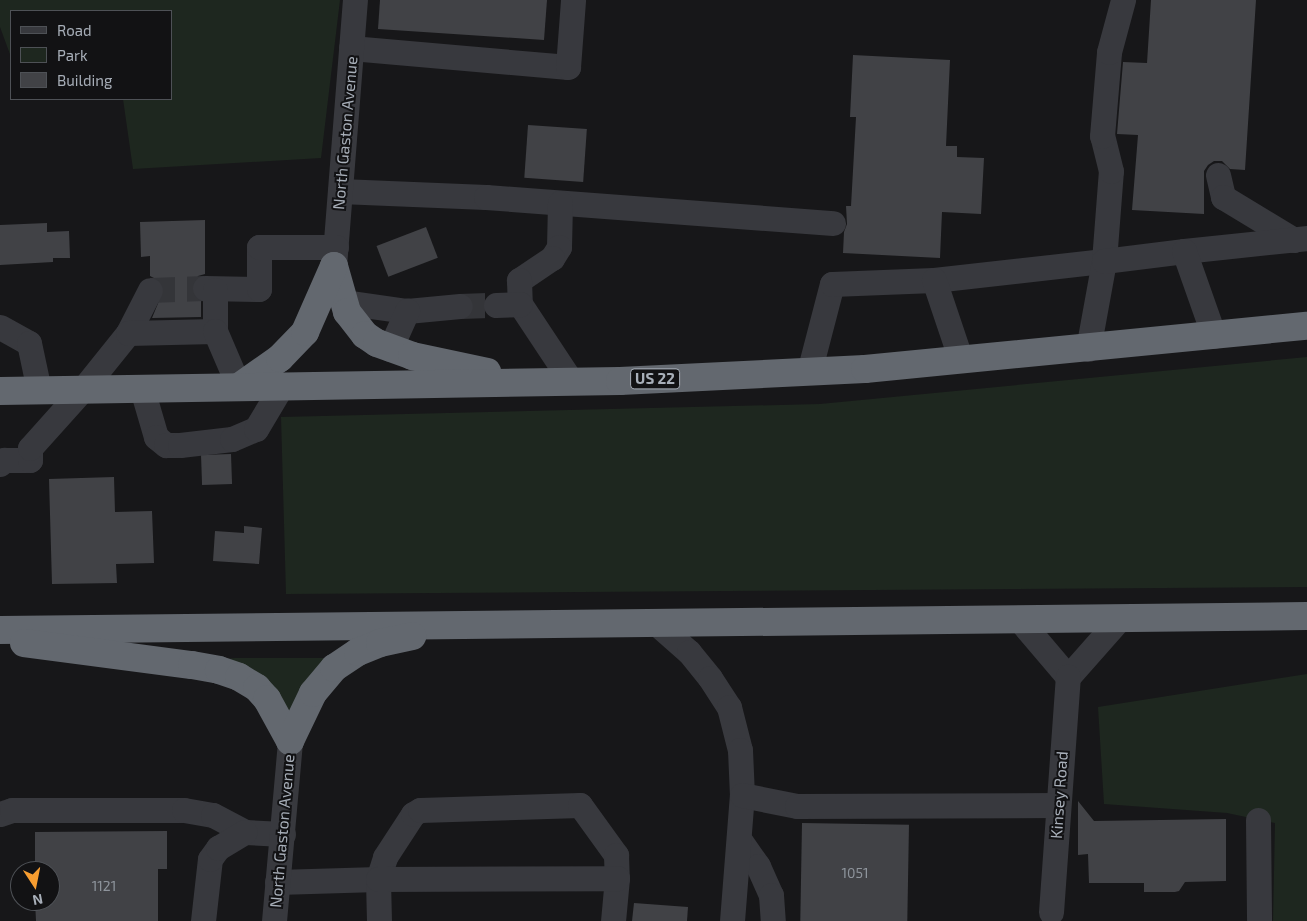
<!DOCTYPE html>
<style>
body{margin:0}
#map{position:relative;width:1307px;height:921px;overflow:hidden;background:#171719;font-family:"Exo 2",sans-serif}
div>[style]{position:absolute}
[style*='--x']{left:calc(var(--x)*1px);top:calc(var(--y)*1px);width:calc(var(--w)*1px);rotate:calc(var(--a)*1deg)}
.green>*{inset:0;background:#1e271f}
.building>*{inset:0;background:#414246;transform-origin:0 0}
.minor-tunnel>*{height:25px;margin-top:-12.5px;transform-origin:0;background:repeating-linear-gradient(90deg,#343539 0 25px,transparent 0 37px)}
.minor>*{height:25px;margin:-12.5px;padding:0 12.5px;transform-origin:12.5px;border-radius:12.5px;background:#38393e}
.highway>*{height:28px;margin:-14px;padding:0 14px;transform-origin:14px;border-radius:14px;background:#63686f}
span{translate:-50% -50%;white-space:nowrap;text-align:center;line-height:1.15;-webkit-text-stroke:4px #121214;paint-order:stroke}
.number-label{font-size:14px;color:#8e949c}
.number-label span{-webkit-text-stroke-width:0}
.shield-label span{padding:1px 4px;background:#121214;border:1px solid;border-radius:4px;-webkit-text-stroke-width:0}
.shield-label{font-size:15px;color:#a8afb9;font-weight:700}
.street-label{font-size:16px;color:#a8afb9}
.legend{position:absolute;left:10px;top:10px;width:162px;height:90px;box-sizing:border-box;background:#121214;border:1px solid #4e5156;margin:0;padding:6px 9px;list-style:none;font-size:15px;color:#a8afb9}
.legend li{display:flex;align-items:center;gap:10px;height:25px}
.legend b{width:25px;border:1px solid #4e5156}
.north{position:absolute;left:10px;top:861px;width:50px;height:50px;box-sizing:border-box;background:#121214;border:1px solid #4e5156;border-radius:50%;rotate:169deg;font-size:14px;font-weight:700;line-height:20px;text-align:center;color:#a8afb9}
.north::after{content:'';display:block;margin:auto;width:18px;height:22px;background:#f89d30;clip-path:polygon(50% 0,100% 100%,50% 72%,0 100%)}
</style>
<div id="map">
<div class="green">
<div style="clip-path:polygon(0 0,340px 0,321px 158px,133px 169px,123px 99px,171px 99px,171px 11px,11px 11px,11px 57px,0 27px)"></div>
<div style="clip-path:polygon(1307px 357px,1307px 587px,286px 594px,281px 417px,820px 404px)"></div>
<div style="clip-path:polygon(235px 658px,325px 658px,291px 713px,225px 659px)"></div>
<div style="clip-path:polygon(1307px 674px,1307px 921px,1273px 921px,1275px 823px,1227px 813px,1104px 804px,1098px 707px)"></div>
</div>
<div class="building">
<div style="clip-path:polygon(380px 0,547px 0,544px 40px,378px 29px)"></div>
<div style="clip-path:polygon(1151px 0,1256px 0,1245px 170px,1230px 169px,1222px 161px,1214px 161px,1208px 165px,1204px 171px,1204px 214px,1132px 210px,1138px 135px,1117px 134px,1123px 62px,1147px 63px)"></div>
<div style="clip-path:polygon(853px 55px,950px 60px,946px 146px,957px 146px,957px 157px,984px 158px,981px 214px,942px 212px,940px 258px,843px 253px,844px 232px,847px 224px,846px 206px,851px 206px,856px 117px,850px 117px)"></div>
<div style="left:528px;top:125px;width:59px;height:53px;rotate:4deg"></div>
<div style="clip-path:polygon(205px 220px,205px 274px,198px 276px,191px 287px,193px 295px,201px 301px,201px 317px,152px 318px,164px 289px,162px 282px,150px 276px,150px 256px,141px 257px,140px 222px)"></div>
<div style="clip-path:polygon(47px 223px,47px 232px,69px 231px,70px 258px,53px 258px,53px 262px,0 265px,0 225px)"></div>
<div style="left:426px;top:227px;width:33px;height:53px;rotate:69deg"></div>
<div style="left:231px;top:454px;width:30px;height:30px;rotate:88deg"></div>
<div style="clip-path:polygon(114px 477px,115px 512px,152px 511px,154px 563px,116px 564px,117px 583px,52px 584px,49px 479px)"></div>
<div style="clip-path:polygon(244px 526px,262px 528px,259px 564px,213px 561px,215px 531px,244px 533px)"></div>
<div style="clip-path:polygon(1078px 801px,1094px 821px,1226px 819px,1226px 881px,1185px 882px,1179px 891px,1175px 892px,1144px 892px,1144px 883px,1089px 883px,1088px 854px,1078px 855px)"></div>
<div style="left:802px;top:823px;width:107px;height:98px;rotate:1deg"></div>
<div style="clip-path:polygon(167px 831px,167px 869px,158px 869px,158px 921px,36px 921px,35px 901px,50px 901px,50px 871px,35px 871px,35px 832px)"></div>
<div style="clip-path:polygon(634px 903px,688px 907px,687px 921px,632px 921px)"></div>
</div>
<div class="minor-tunnel">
<div style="--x:150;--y:290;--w:55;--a:-2.1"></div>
<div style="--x:460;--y:306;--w:36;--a:-2"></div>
</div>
<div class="minor">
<div style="--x:351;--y:48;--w:218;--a:5"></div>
<div style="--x:568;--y:67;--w:67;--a:-85.7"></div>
<div style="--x:1218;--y:175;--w:23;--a:77"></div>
<div style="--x:1223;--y:197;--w:83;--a:31.2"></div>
<div style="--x:340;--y:191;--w:146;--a:2.4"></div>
<div style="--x:486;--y:197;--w:348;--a:4.3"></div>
<div style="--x:560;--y:203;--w:44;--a:91.3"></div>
<div style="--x:559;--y:247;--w:13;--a:122"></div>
<div style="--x:552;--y:258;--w:40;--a:146"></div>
<div style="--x:519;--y:280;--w:24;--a:88"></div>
<div style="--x:520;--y:304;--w:92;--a:56.5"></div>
<div style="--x:1184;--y:251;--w:124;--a:-6"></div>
<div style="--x:334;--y:266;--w:267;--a:-85.5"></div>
<div style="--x:934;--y:280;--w:171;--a:-6.4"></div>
<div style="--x:1104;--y:261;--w:90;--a:-85.6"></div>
<div style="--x:1111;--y:171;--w:36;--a:-104"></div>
<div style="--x:1102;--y:136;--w:84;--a:-85.2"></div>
<div style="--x:1109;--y:52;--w:54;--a:-74.9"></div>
<div style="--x:205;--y:288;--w:54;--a:1.1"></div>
<div style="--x:259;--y:289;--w:42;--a:-90"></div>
<div style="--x:259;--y:247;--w:77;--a:0"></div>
<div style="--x:215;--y:290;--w:41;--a:90"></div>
<div style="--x:343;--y:302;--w:65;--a:8"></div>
<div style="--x:407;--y:311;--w:53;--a:-5.4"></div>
<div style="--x:496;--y:305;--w:24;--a:-2"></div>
<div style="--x:0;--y:327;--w:33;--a:29"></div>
<div style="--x:29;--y:343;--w:48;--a:78"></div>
<div style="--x:128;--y:333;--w:48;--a:-62.9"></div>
<div style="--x:390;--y:349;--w:42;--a:-65.9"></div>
<div style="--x:1088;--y:349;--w:89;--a:-79.7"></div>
<div style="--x:1104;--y:261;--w:81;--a:-7.1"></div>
<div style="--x:1184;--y:251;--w:90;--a:70.6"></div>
<div style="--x:809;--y:372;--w:91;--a:-75.4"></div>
<div style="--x:832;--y:284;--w:102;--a:-2.2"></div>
<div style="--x:934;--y:280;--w:84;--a:71.4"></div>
<div style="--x:142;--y:389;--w:50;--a:73.7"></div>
<div style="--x:156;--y:437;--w:13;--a:39"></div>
<div style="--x:166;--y:445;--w:14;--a:0"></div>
<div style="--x:180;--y:445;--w:52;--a:-6.6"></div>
<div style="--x:232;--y:439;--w:26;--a:-23"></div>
<div style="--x:256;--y:429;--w:49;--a:-59.2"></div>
<div style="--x:0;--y:464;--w:6;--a:-45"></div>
<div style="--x:4;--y:460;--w:26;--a:0"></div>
<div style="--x:30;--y:460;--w:12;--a:-90"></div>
<div style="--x:30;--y:448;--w:79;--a:-48.1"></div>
<div style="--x:83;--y:389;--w:72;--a:-51.2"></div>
<div style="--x:128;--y:333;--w:87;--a:-1.3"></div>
<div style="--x:215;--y:331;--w:61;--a:66.8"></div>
<div style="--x:1018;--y:618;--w:77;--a:49.7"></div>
<div style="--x:655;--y:622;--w:45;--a:41.4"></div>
<div style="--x:689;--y:652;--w:33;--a:51"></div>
<div style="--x:710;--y:678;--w:35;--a:57"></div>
<div style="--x:729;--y:707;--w:44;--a:75.7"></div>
<div style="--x:740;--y:750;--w:45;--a:87.5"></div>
<div style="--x:1068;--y:677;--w:80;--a:-48.5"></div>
<div style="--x:0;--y:814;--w:13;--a:-18"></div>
<div style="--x:12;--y:810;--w:172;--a:0"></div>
<div style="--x:184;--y:810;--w:29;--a:10"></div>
<div style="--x:213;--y:815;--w:36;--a:28"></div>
<div style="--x:245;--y:832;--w:38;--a:3"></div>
<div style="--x:1258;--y:820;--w:101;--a:89.4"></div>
<div style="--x:739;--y:839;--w:33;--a:55"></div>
<div style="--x:758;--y:866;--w:32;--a:66"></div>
<div style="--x:771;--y:895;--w:26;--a:86"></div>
<div style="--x:277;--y:882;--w:101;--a:-1.7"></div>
<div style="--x:378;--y:879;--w:23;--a:-72"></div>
<div style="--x:385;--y:857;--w:51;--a:-56.9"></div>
<div style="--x:413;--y:814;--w:8;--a:-30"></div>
<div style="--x:420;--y:810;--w:160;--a:-1.8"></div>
<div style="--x:580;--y:805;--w:62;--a:54.2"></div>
<div style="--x:616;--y:855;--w:23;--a:88"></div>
<div style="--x:617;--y:878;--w:43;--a:95.3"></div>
<div style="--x:1051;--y:912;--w:236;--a:-85.9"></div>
<div style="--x:203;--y:921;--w:62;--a:-83.6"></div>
<div style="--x:210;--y:859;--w:14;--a:-54"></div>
<div style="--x:218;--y:848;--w:31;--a:-31"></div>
<div style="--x:274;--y:921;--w:181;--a:-84.9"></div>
<div style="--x:379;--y:921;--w:42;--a:-91.4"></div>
<div style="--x:378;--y:879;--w:239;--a:-0.2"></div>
<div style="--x:732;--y:921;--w:126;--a:-85.5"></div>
<div style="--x:742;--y:795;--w:56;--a:11.3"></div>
<div style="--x:797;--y:806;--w:261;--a:-0.2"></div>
</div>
<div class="highway">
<div style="--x:334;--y:266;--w:48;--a:74.2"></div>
<div style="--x:347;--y:312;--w:29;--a:52"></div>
<div style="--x:365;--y:335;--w:14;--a:34"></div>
<div style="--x:377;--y:343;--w:37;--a:20"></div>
<div style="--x:412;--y:356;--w:77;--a:12"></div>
<div style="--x:239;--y:387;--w:50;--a:-35.3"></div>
<div style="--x:280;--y:358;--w:36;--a:-46"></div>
<div style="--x:305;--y:332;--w:72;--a:-66.3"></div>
<div style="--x:0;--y:391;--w:620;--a:-0.92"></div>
<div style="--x:620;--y:381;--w:245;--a:-2.8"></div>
<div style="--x:865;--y:369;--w:444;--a:-5.6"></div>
<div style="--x:0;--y:630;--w:1307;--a:-0.61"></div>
<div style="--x:24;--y:643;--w:169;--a:7.5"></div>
<div style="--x:192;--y:665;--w:27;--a:10"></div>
<div style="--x:219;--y:670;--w:21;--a:19"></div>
<div style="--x:239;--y:677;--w:21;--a:31"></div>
<div style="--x:257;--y:688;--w:15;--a:48"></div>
<div style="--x:267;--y:699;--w:48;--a:61.3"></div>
<div style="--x:290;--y:741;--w:53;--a:-64.4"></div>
<div style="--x:313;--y:693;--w:33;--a:-50"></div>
<div style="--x:334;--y:668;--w:29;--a:-34"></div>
<div style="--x:358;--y:652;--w:24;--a:-22"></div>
<div style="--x:380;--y:643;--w:33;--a:-12"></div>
</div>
<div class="number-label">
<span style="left:855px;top:873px">1051</span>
<span style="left:104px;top:886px">1121</span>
</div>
<div class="shield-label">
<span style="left:655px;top:379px">US 22</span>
</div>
<div class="street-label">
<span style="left:345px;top:133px;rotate:-85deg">North Gaston Avenue</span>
<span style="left:1059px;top:795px;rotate:-86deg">Kinsey Road</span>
<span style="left:282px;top:831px;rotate:-85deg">North Gaston Avenue</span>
</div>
<ul class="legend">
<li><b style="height:6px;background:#38393e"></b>Road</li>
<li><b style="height:14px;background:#1e271f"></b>Park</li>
<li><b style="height:14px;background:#414246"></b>Building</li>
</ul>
<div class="north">N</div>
</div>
